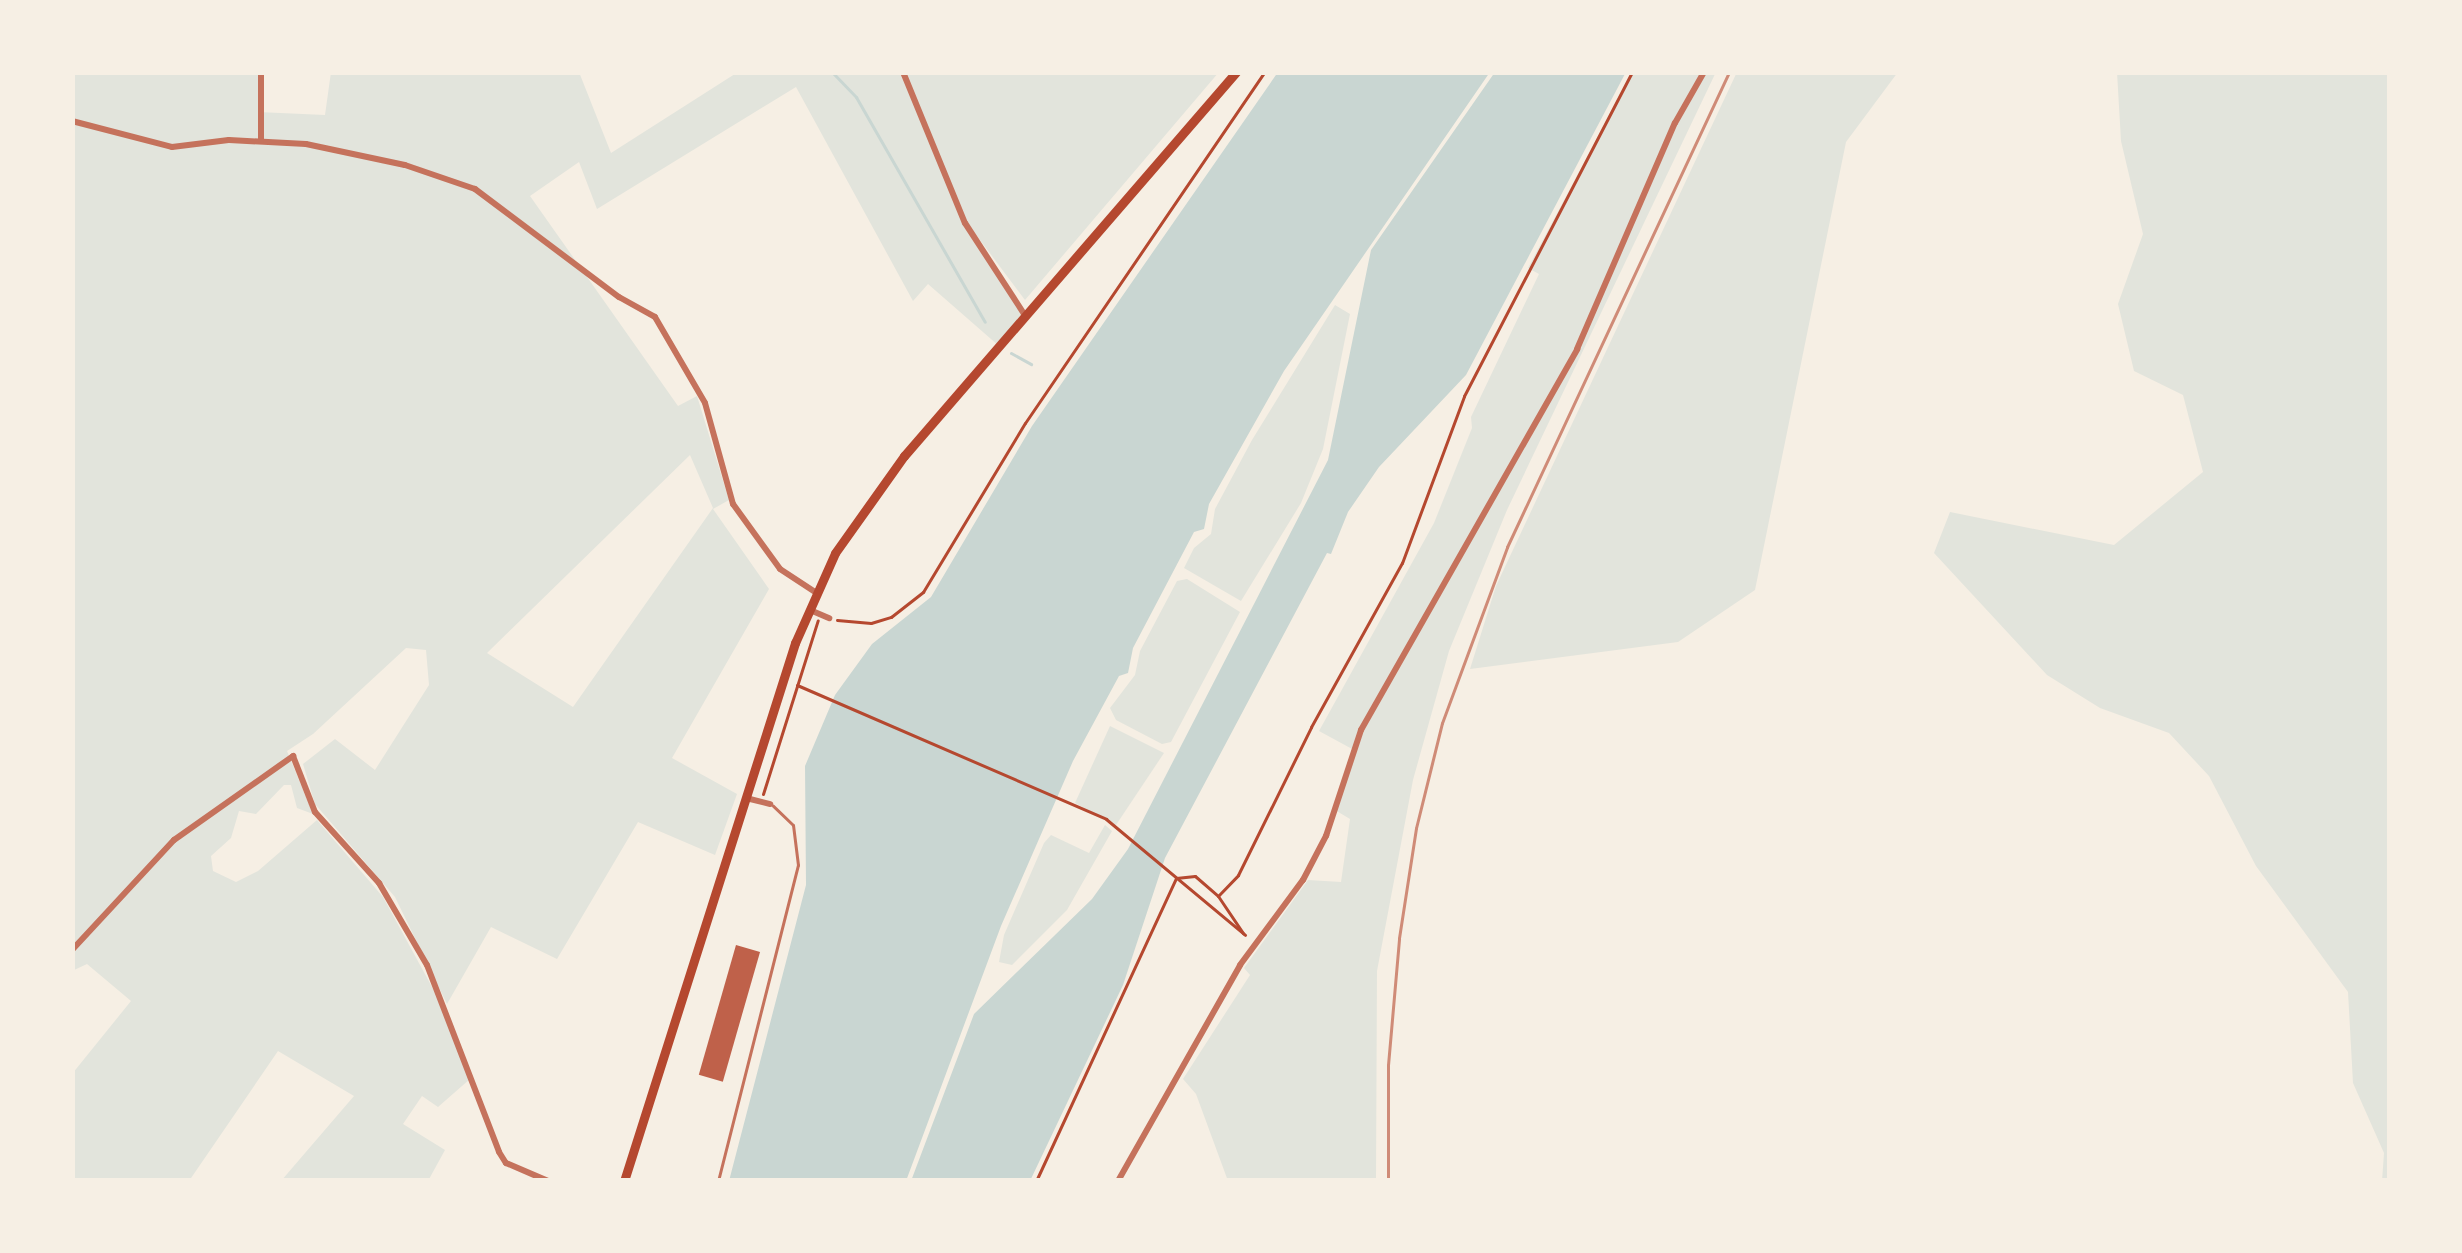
<!DOCTYPE html>
<style>
body{margin:0}
#map{position:relative;width:2462px;height:1253px;overflow:hidden;background:#f6efe4;font-family:Arial,sans-serif}
div>[style]{position:absolute}
[style*='--x']{left:calc(var(--x)*1px);top:calc(var(--y)*1px);width:calc(var(--w)*1px);rotate:calc(var(--a)*1deg)}
.green>*{inset:0;background:#e2e4dc}
.water>*{inset:0;background:#c9d6d2}
.stream>*{height:3px;margin:-1.5px;padding:0 1.5px;transform-origin:1.5px;border-radius:1.5px;background:#c9d6d2}
.building>*{inset:0;background:#bf614a;transform-origin:0 0}
.path>*{height:3px;margin:-1.5px;padding:0 1.5px;transform-origin:1.5px;border-radius:1.5px;background:#b5482f}
.service>*{height:3px;margin:-1.5px;padding:0 1.5px;transform-origin:1.5px;border-radius:1.5px;background:#c5725c}
.minor>*{height:6px;margin:-3px;padding:0 3px;transform-origin:3px;border-radius:3px;background:#c5725c}
.tertiary>*{height:6px;margin:-3px;padding:0 3px;transform-origin:3px;border-radius:3px;background:#c5725c}
.primary>*{height:9px;margin:-4.5px;padding:0 4.5px;transform-origin:4.5px;border-radius:4.5px;background:#b5482f}
.rail>*{height:3px;margin:-1.5px;padding:0 1.5px;transform-origin:1.5px;border-radius:1.5px;background:#cf8b77}
span{translate:-50% -50%;white-space:nowrap;text-align:center;line-height:1.15;-webkit-text-stroke:10px #f6efe4;paint-order:stroke}
.frame{position:absolute;inset:0;border:75px solid #f6efe4;pointer-events:none}
</style>
<div id="map">
<div class="green">
<div style="clip-path:polygon(evenodd,72px 72px,261px 72px,258px 112px,325px 115px,331px 72px,579px 72px,611px 153px,738px 72px,1219px 72px,1025px 300px,965px 220px,1025px 316px,999px 346px,928px 284px,913px 301px,796px 87px,597px 209px,579px 162px,530px 196px,678px 406px,697px 396px,729px 500px,713px 509px,769px 589px,672px 758px,737px 794px,715px 855px,638px 822px,557px 959px,491px 927px,447px 1004px,395px 897px,315px 804px,303px 764px,335px 739px,375px 770px,429px 685px,426px 650px,406px 648px,313px 734px,287px 751px,313px 814px,297px 808px,291px 785px,284px 785px,256px 814px,239px 811px,231px 838px,211px 856px,213px 871px,236px 882px,258px 871px,317px 820px,383px 897px,438px 998px,470px 1079px,438px 1107px,422px 1096px,403px 1124px,445px 1150px,428px 1181px,281px 1181px,354px 1096px,278px 1051px,189px 1181px,72px 1181px,72px 1074px,131px 1001px,87px 964px,72px 971px,72px 72px,690px 455px,713px 508px,573px 707px,487px 653px,690px 455px)"></div>
<div style="clip-path:polygon(1632px 72px,1716px 72px,1507px 510px,1449px 651px,1413px 780px,1377px 971px,1376px 1181px,1228px 1181px,1196px 1094px,1183px 1079px,1250px 975px,1244px 968px,1308px 880px,1341px 882px,1350px 819px,1335px 810px,1354px 750px,1319px 731px,1434px 523px,1472px 428px,1471px 417px,1539px 274px,1528px 268px)"></div>
<div style="clip-path:polygon(1737px 72px,1898px 72px,1846px 142px,1755px 590px,1678px 642px,1470px 669px,1496px 586px)"></div>
<div style="clip-path:polygon(2117px 72px,2390px 72px,2390px 1181px,2382px 1181px,2384px 1153px,2353px 1083px,2348px 992px,2256px 866px,2209px 776px,2169px 733px,2100px 708px,2047px 675px,1934px 553px,1950px 512px,2114px 545px,2203px 472px,2183px 395px,2134px 371px,2118px 304px,2143px 234px,2121px 141px)"></div>
<div style="clip-path:polygon(1335px 305px,1350px 314px,1323px 449px,1301px 503px,1241px 601px,1184px 568px,1194px 548px,1211px 534px,1215px 509px,1252px 440px)"></div>
<div style="clip-path:polygon(1187px 579px,1240px 612px,1171px 742px,1162px 744px,1116px 720px,1110px 708px,1135px 675px,1140px 651px,1177px 581px)"></div>
<div style="clip-path:polygon(1110px 726px,1164px 753px,1116px 825px,1075px 803px)"></div>
<div style="clip-path:polygon(1105px 825px,1112px 831px,1067px 910px,1012px 965px,999px 962px,1004px 935px,1044px 843px,1051px 835px,1089px 853px)"></div>
</div>
<div class="water">
<div style="clip-path:polygon(1278px 72px,1490px 72px,1284px 371px,1209px 504px,1204px 529px,1194px 532px,1133px 648px,1128px 673px,1119px 676px,1073px 761px,1001px 926px,906px 1181px,729px 1181px,806px 885px,805px 766px,835px 695px,872px 644px,931px 597px,1032px 426px)"></div>
<div style="clip-path:polygon(1495px 72px,1626px 72px,1466px 375px,1379px 467px,1348px 512px,1331px 554px,1327px 553px,1165px 858px,1123px 985px,1030px 1181px,911px 1181px,974px 1014px,1092px 899px,1128px 849px,1328px 460px,1371px 250px)"></div>
</div>
<div class="stream">
<div style="--x:832;--y:72;--w:35;--a:46"></div>
<div style="--x:856;--y:97;--w:259;--a:60.2"></div>
<div style="--x:1011;--y:353;--w:23;--a:29"></div>
</div>
<div class="building">
<div style="left:736px;top:945px;width:25px;height:135px;rotate:16deg"></div>
</div>
<div class="path">
<div style="--x:837;--y:620;--w:34;--a:5"></div>
<div style="--x:871;--y:623;--w:21;--a:-17"></div>
<div style="--x:891;--y:617;--w:41;--a:-38"></div>
<div style="--x:923;--y:592;--w:197;--a:-58.9"></div>
<div style="--x:1025;--y:423;--w:425;--a:-55.7"></div>
<div style="--x:797;--y:685;--w:337;--a:23.4"></div>
<div style="--x:1106;--y:819;--w:181;--a:39.8"></div>
<div style="--x:763;--y:794;--w:182;--a:-72.5"></div>
<div style="--x:1218;--y:896;--w:29;--a:-46"></div>
<div style="--x:1238;--y:875;--w:165;--a:-63.7"></div>
<div style="--x:1311;--y:727;--w:188;--a:-61"></div>
<div style="--x:1402;--y:563;--w:178;--a:-69.6"></div>
<div style="--x:1464;--y:396;--w:365;--a:-62.6"></div>
<div style="--x:1036;--y:1181;--w:334;--a:-65.2"></div>
<div style="--x:1176;--y:878;--w:19;--a:-6"></div>
<div style="--x:1195;--y:876;--w:30;--a:41"></div>
<div style="--x:1218;--y:896;--w:45;--a:56"></div>
</div>
<div class="service">
<div style="--x:718;--y:1181;--w:326;--a:-75.8"></div>
<div style="--x:798;--y:865;--w:40;--a:-97.1"></div>
<div style="--x:793;--y:825;--w:28;--a:-136"></div>
</div>
<div class="minor">
<div style="--x:72;--y:121;--w:103;--a:14.6"></div>
<div style="--x:172;--y:147;--w:57;--a:-7"></div>
<div style="--x:229;--y:140;--w:77;--a:3"></div>
<div style="--x:306;--y:144;--w:101;--a:12"></div>
<div style="--x:405;--y:165;--w:74;--a:18.9"></div>
<div style="--x:475;--y:189;--w:180;--a:36.9"></div>
<div style="--x:619;--y:297;--w:41;--a:29.1"></div>
<div style="--x:655;--y:317;--w:99;--a:59.8"></div>
<div style="--x:705;--y:403;--w:105;--a:74.5"></div>
<div style="--x:733;--y:504;--w:80;--a:54.1"></div>
<div style="--x:780;--y:569;--w:42;--a:33.3"></div>
<div style="--x:261;--y:141;--w:69;--a:-90"></div>
<div style="--x:810;--y:610;--w:21;--a:23"></div>
<div style="--x:746;--y:798;--w:25;--a:14"></div>
<div style="--x:72;--y:950;--w:150;--a:-47.2"></div>
<div style="--x:174;--y:840;--w:146;--a:-35.2"></div>
<div style="--x:293;--y:756;--w:60;--a:68.6"></div>
<div style="--x:315;--y:812;--w:96;--a:48"></div>
<div style="--x:379;--y:883;--w:95;--a:59.7"></div>
<div style="--x:427;--y:965;--w:200;--a:68.9"></div>
<div style="--x:499;--y:1152;--w:13;--a:58"></div>
<div style="--x:506;--y:1163;--w:46;--a:23.2"></div>
</div>
<div class="tertiary">
<div style="--x:903;--y:72;--w:163;--a:67.7"></div>
<div style="--x:965;--y:223;--w:108;--a:57"></div>
<div style="--x:1118;--y:1181;--w:248;--a:-60.5"></div>
<div style="--x:1240;--y:965;--w:106;--a:-53.5"></div>
<div style="--x:1303;--y:880;--w:50;--a:-62.4"></div>
<div style="--x:1326;--y:836;--w:112;--a:-71.7"></div>
<div style="--x:1361;--y:730;--w:438;--a:-60.4"></div>
<div style="--x:1577;--y:349;--w:246;--a:-66.6"></div>
<div style="--x:1675;--y:123;--w:59;--a:-60.4"></div>
</div>
<div class="primary">
<div style="--x:624;--y:1181;--w:565;--a:-72.37"></div>
<div style="--x:795;--y:643;--w:98;--a:-66"></div>
<div style="--x:835;--y:553;--w:119;--a:-54.6"></div>
<div style="--x:904;--y:456;--w:508;--a:-49.15"></div>
</div>
<div class="rail">
<div style="--x:1388;--y:1181;--w:116;--a:-90"></div>
<div style="--x:1388;--y:1065;--w:127;--a:-85"></div>
<div style="--x:1399;--y:938;--w:111;--a:-81.2"></div>
<div style="--x:1416;--y:828;--w:108;--a:-76.1"></div>
<div style="--x:1442;--y:723;--w:188;--a:-69.7"></div>
<div style="--x:1507;--y:547;--w:524;--a:-64.95"></div>
</div>
<div class="frame"></div>
</div>
